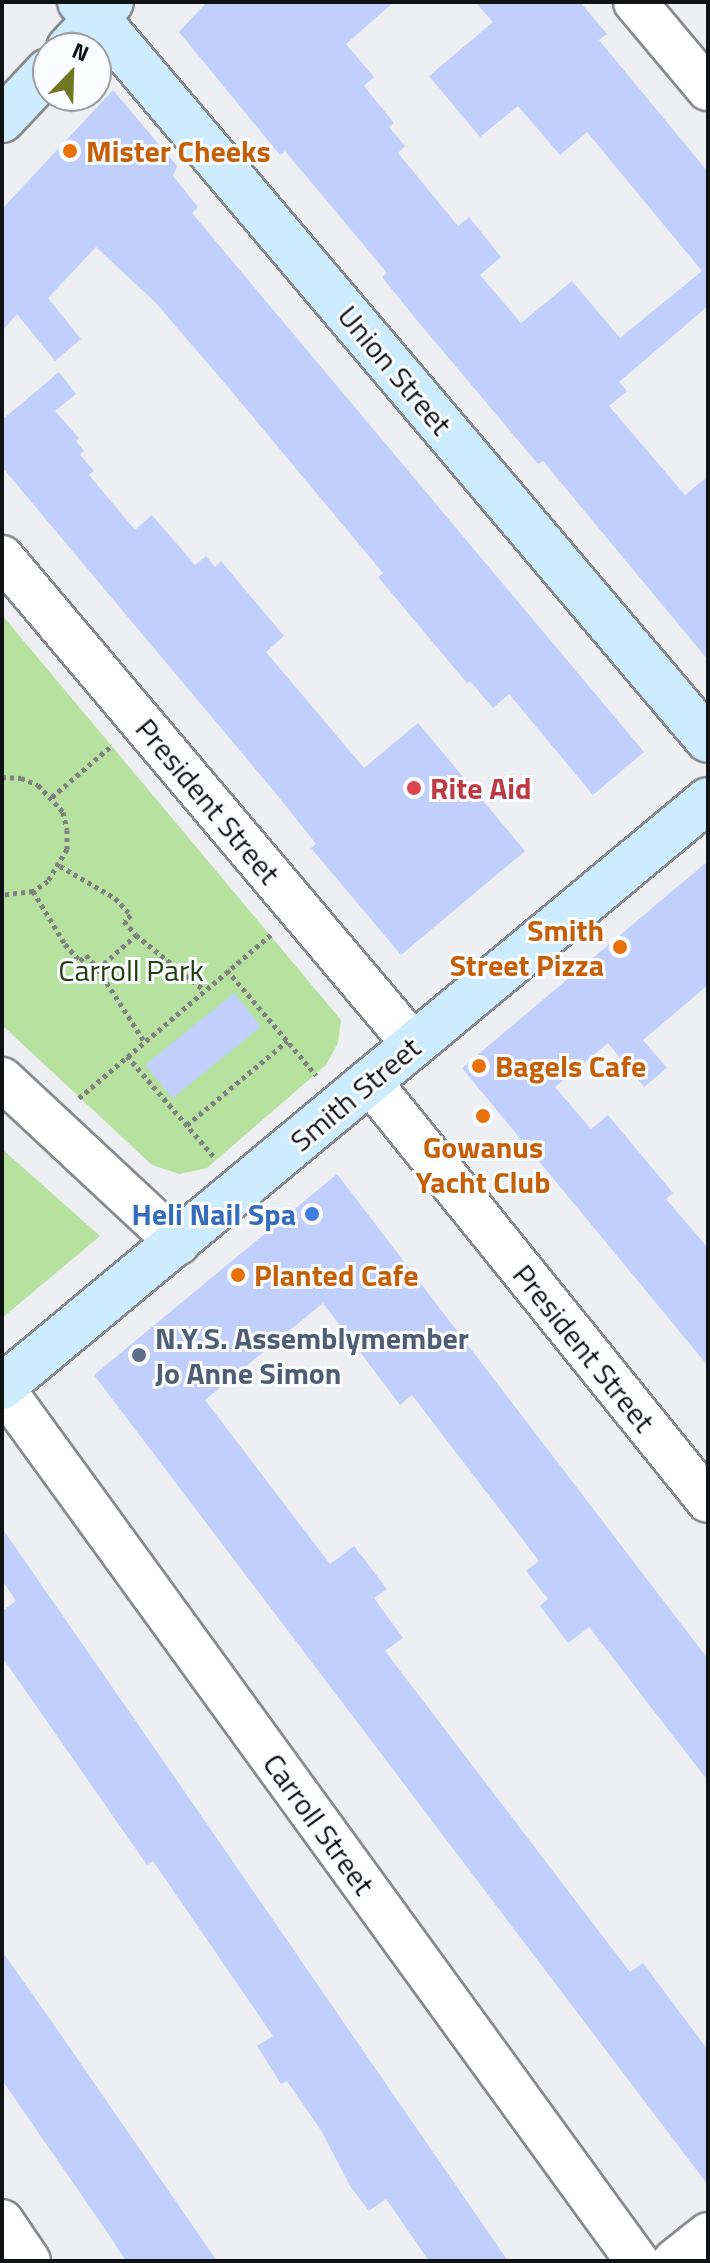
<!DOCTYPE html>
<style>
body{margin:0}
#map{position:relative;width:710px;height:2263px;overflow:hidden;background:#eeeff2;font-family:"Titillium Web",sans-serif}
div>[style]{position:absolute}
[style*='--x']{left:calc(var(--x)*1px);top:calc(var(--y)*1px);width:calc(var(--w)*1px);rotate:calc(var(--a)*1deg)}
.green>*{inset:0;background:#b7e19f}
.building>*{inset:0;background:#c0cffc;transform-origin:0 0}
.path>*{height:5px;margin-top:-2.5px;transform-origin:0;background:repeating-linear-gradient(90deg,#808183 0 4px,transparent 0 8px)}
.roads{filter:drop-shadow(2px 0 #898a8d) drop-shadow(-2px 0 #898a8d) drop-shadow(0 2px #898a8d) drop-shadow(0 -2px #898a8d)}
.street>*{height:42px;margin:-21px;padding:0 21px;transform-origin:21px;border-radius:21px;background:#fff}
.secondary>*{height:44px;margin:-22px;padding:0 22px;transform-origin:22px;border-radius:22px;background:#cdedfe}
.dots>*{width:22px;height:22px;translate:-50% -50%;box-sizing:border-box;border:4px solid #fbfcff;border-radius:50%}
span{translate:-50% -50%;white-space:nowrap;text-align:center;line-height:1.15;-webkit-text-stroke:6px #fbfcff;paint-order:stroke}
.food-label{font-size:30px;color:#c56008;font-weight:700}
.left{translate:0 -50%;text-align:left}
.right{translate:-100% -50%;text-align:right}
.street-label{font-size:30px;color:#111213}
.health-label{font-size:30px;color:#be3a42;font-weight:700}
.park-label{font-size:30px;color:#223f0d}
.shop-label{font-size:30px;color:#366cbe;font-weight:700}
.service-label{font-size:30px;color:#4e5e75;font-weight:700}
.frame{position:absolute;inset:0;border:4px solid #111213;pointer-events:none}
.north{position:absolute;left:32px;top:32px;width:80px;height:80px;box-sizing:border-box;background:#fbfcff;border:2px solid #9d9ea1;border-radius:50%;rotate:23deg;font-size:22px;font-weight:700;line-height:32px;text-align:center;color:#111213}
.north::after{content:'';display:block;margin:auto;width:28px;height:36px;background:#727821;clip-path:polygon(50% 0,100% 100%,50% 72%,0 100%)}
</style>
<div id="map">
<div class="green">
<div style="clip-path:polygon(2px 615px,341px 1020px,338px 1043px,326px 1065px,207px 1168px,179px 1174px,152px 1165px,2px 1025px)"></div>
<div style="clip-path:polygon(2px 1149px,100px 1236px,2px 1318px)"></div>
</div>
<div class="building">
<div style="clip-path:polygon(207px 2px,394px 2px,346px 44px,374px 77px,364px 86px,394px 123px,389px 127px,405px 146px,398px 153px,458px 226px,469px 217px,501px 257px,480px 275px,521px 323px,572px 281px,620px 338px,702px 271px,587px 132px,560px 155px,518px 106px,480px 137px,429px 76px,493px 22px,475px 2px,580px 2px,607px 34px,599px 40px,708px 172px,708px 306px,619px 382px,627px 391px,609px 406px,685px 495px,708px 476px,708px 660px,543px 461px,538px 464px,420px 324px,382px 277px,387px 273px,332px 207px,285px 151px,280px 155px,179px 32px)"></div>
<div style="clip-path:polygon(113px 90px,177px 166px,173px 176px,198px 207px,192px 213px,644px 752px,593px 795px,509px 694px,493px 708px,470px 681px,467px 683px,378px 577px,383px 573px,228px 387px,155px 302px,96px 247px,48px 298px,81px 339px,55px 361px,17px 314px,2px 331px,2px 209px)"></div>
<div style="clip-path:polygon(59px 372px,76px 394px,55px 411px,79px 438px,76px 441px,84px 451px,80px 455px,94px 471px,89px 475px,135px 530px,152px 515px,195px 565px,206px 556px,215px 567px,221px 561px,284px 636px,266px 652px,364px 768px,418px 723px,525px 851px,401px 955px,311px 848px,316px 844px,278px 796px,2px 467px,2px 420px)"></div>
<div style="clip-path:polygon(708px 861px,708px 985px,643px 1040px,667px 1068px,644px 1087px,608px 1043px,555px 1087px,591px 1129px,608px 1115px,673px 1193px,666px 1199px,708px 1248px,708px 1366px,462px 1068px)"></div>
<div style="left:234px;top:993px;width:43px;height:114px;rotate:51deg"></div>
<div style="clip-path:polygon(337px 1174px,708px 1659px,708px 1781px,589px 1627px,568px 1643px,540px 1606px,548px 1599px,526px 1571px,539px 1561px,412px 1395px,400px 1405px,323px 1303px,205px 1400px,330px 1564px,354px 1546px,387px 1589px,374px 1598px,403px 1638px,385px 1651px,630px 1972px,643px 1963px,708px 2050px,708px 2185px,94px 1375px)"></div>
<div style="clip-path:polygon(2px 1528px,189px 1798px,508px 2261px,429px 2261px,386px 2199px,369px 2211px,350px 2186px,322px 2132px,287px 2081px,281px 2084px,257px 2046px,273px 2036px,153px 1861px,147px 1865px,2px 1657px,2px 1611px,16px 1601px,2px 1580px)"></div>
<div style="clip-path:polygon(2px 1951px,52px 2022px,217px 2261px,126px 2261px,107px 2232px,2px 2080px)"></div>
</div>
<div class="path">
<div style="--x:2;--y:777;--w:19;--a:3"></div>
<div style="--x:21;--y:778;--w:18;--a:22"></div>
<div style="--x:38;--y:785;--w:37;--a:47"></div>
<div style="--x:63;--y:812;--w:18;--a:77"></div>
<div style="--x:67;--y:830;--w:19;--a:90"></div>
<div style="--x:67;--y:849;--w:37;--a:121"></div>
<div style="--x:48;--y:881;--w:18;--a:146"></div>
<div style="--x:33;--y:891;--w:31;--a:173"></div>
<div style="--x:52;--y:797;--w:78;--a:-40.8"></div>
<div style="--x:60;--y:866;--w:64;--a:30.2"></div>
<div style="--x:115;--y:898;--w:23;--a:47"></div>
<div style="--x:131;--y:915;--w:9;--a:139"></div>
<div style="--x:124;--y:921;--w:18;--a:49"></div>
<div style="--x:136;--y:935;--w:87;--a:39"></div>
<div style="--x:33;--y:891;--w:62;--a:58.9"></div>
<div style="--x:65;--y:944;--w:23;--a:49"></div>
<div style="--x:80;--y:961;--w:8;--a:-45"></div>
<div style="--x:86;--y:955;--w:18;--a:49"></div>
<div style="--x:98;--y:969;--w:85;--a:57.4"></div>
<div style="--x:98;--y:969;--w:51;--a:-41.8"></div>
<div style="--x:227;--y:970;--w:138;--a:49.7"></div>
<div style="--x:127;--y:1056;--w:135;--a:49.2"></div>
<div style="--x:79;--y:1098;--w:255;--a:-40.4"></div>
<div style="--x:187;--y:1125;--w:131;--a:-40"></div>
</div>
<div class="roads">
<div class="street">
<div style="--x:635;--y:2;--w:114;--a:50"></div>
<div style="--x:2;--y:557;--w:639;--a:49.83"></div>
<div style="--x:2;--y:1079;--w:241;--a:43"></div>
<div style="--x:370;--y:1082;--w:538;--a:51.11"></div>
<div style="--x:2;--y:1387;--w:1080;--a:54"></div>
<div style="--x:2;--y:2221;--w:48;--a:56"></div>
<div style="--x:674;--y:2261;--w:43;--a:-38.5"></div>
</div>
<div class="secondary">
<div style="--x:80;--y:2;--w:22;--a:43"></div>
<div style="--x:96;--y:17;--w:947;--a:49.75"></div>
<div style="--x:69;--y:48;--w:62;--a:-47.6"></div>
<div style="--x:2;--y:120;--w:67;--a:-46.8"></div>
<div style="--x:2;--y:1387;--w:918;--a:-39.74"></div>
</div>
</div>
<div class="dots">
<div style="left:70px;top:151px;background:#e8710a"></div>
<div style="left:414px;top:788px;background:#e0444e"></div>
<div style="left:620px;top:947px;background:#e8710a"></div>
<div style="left:479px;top:1066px;background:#e8710a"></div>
<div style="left:483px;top:1116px;background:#e8710a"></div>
<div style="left:312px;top:1214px;background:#3f7fe0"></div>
<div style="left:238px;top:1275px;background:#e8710a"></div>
<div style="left:139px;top:1355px;background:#5c6f8a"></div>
</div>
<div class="food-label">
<span class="left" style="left:86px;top:151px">Mister Cheeks</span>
<span class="right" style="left:604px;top:947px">Smith<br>Street Pizza</span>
<span class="left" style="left:495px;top:1066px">Bagels Cafe</span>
<span style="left:483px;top:1164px">Gowanus<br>Yacht Club</span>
<span class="left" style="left:254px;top:1275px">Planted Cafe</span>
</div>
<div class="street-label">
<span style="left:395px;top:370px;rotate:50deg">Union Street</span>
<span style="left:208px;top:801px;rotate:50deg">President Street</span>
<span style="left:355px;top:1094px;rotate:-40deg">Smith Street</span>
<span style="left:584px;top:1348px;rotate:51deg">President Street</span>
<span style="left:319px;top:1824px;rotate:54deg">Carroll Street</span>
</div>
<div class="health-label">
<span class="left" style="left:430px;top:788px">Rite Aid</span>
</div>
<div class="park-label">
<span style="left:131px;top:970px">Carroll Park</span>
</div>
<div class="shop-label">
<span class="right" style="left:296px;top:1214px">Heli Nail Spa</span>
</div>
<div class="service-label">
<span class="left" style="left:155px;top:1355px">N.Y.S. Assemblymember<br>Jo Anne Simon</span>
</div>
<div class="frame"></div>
<div class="north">N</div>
</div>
